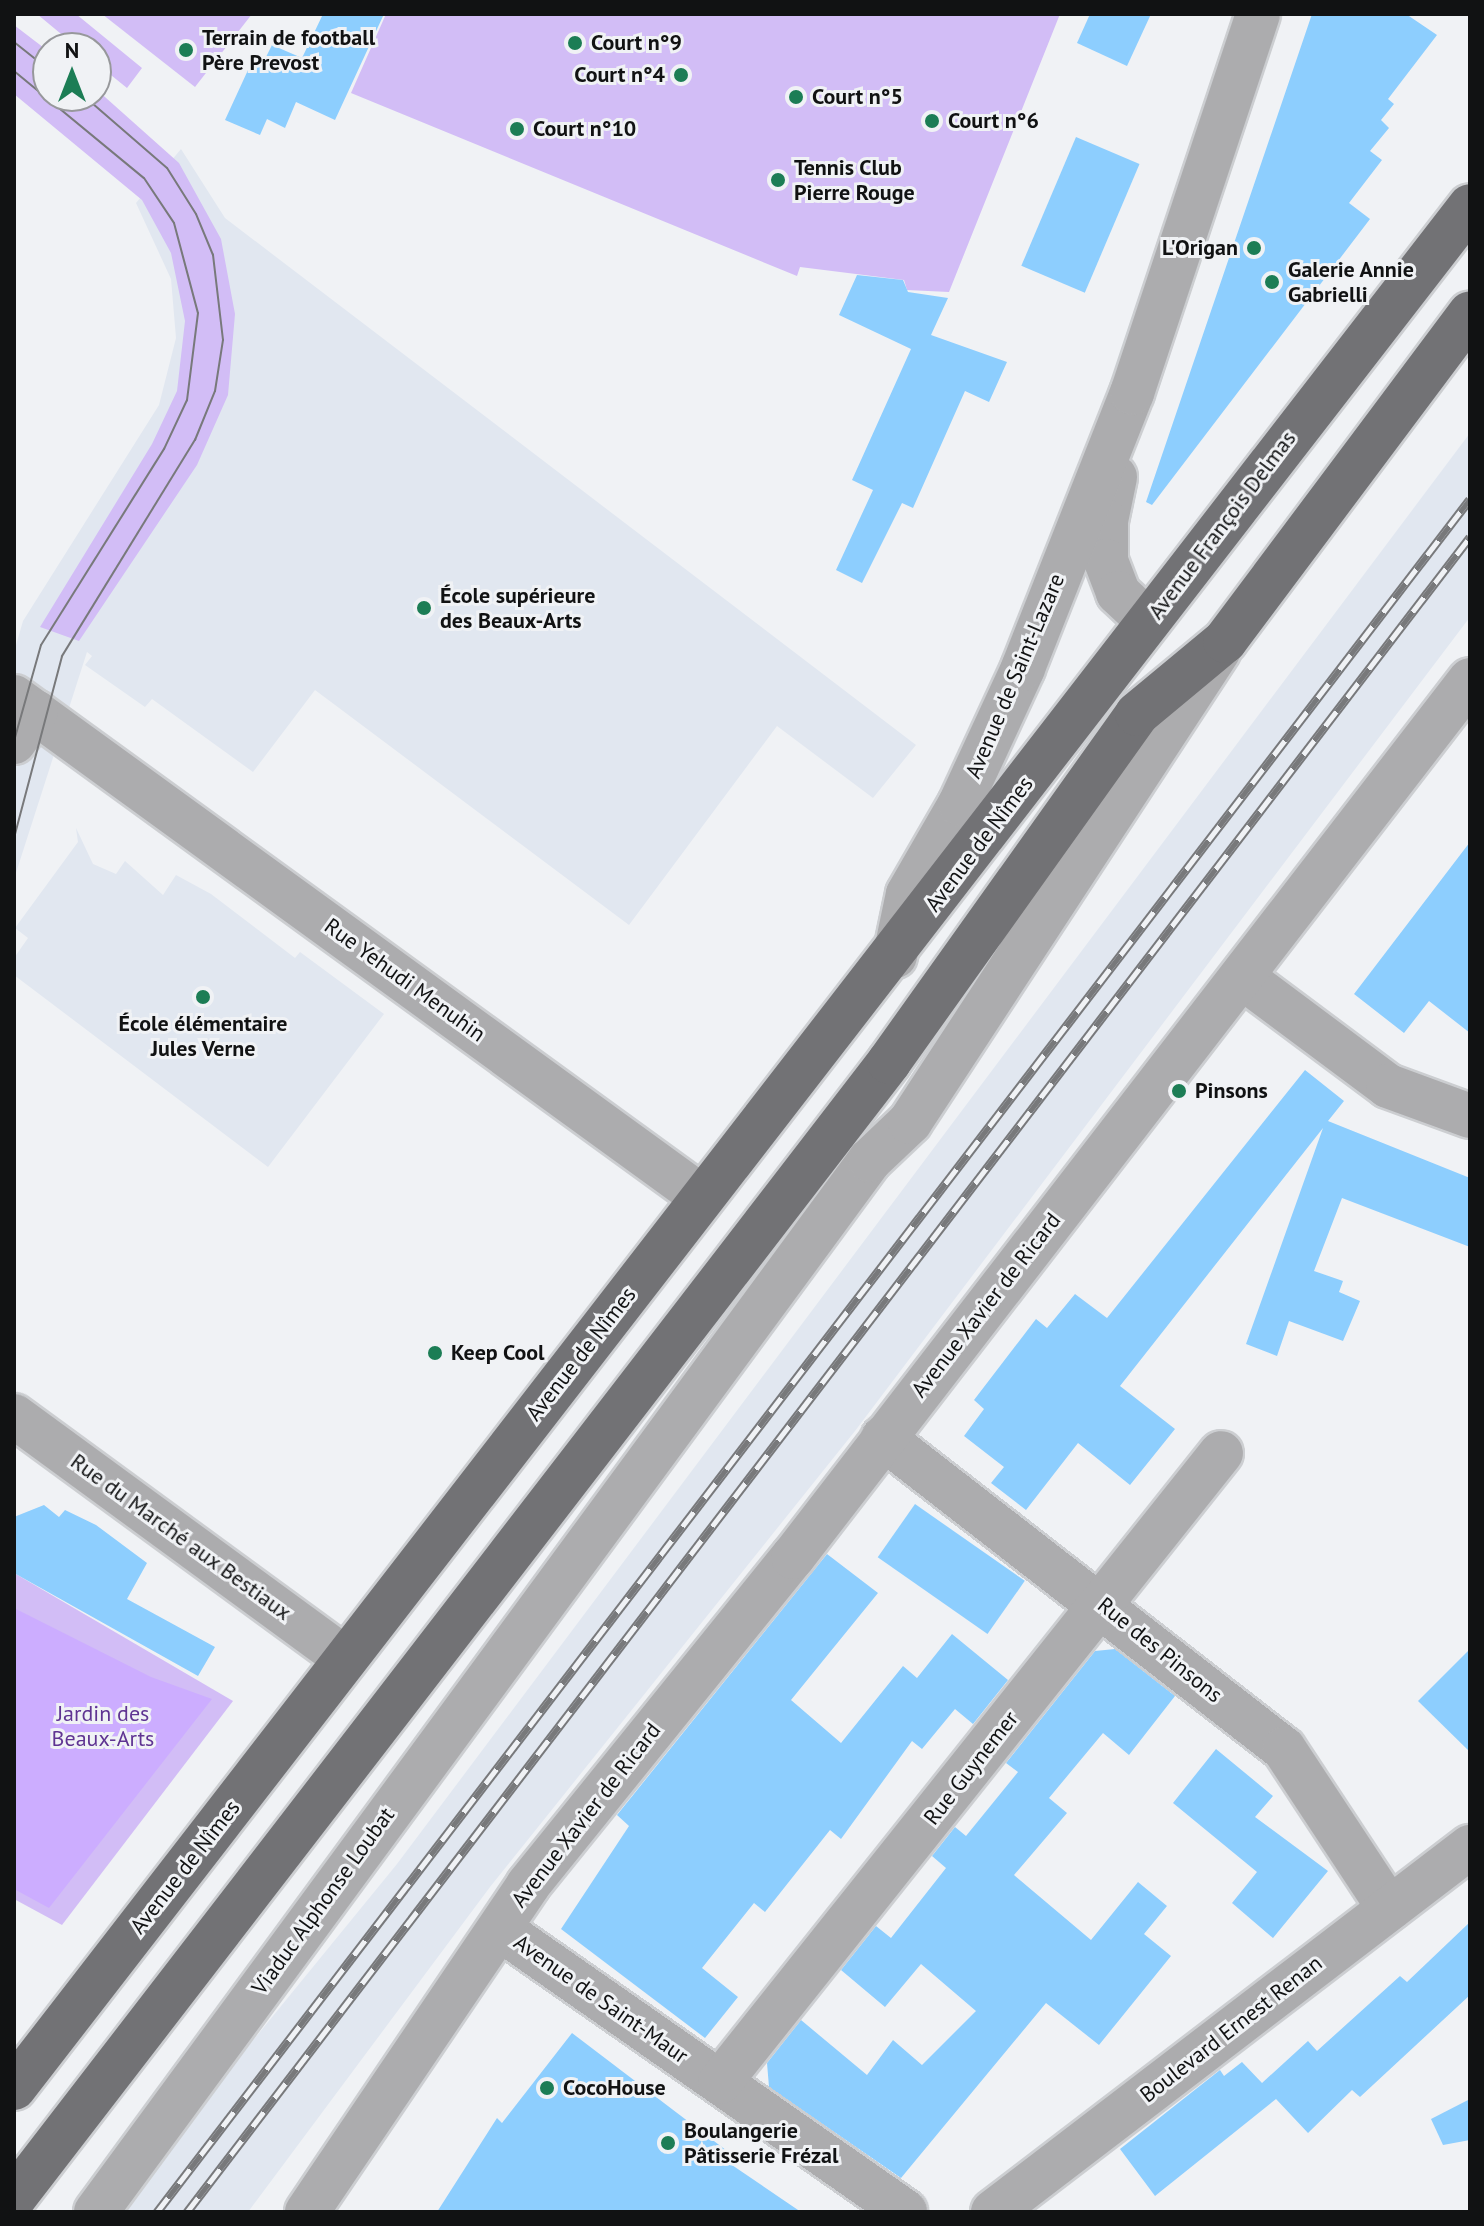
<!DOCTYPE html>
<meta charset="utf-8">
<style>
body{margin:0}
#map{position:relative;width:1484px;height:2226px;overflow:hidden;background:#f0f2f5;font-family:"PT Sans",sans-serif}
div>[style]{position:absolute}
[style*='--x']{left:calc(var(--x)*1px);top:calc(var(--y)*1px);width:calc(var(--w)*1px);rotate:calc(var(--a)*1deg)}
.built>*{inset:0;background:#e1e7f0}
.green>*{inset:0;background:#d2bdf6}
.forest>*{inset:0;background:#ccadff}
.building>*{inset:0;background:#8dcefe;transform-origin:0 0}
.roads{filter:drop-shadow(2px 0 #ccced1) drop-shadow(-2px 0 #ccced1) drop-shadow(0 2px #ccced1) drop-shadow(0 -2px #ccced1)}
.minor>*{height:44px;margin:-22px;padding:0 22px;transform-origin:22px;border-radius:22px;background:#acacae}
.major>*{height:44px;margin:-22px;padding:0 22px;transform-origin:22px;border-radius:22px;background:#727275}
.tram>*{height:2px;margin:-1px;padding:0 1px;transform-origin:1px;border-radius:1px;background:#78797b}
.rail>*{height:9px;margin-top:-4.5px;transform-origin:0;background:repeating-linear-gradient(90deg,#f0f2f5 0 18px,#78797b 0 36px);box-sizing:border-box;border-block:2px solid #78797b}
.dots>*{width:22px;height:22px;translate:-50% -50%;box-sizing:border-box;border:4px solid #f0f2f5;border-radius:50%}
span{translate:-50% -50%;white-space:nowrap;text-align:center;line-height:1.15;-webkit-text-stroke:6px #f0f2f5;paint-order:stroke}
.poi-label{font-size:22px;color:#111213;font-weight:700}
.left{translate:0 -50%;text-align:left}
.right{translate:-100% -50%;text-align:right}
.street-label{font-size:22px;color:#111213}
.park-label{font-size:22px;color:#5f3492}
.frame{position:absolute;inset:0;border:16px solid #111213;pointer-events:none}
.north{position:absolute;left:32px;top:32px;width:80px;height:80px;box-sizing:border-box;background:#f0f2f5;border:2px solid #97989b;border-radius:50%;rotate:0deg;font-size:22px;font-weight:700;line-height:32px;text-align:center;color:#111213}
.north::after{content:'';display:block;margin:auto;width:28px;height:36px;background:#1c7d55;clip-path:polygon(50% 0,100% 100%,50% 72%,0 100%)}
</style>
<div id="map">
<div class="built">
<div style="clip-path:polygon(181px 149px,225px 218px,916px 745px,873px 798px,777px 726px,629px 925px,315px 690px,253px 772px,152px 699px,145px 707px,85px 665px,92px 656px,87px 652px,14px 879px,14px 652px,23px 621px,159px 405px,176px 338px,171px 279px,136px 203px)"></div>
<div style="clip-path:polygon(1470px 433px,1470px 617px,855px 1431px,490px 1887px,248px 2212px,113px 2212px,397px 1864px)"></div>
<div style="clip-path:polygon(76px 828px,93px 864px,116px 874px,125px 861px,163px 895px,176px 875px,211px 894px,295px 958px,300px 952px,384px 1014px,268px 1167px,14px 975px,14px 958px,28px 938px,15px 928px,78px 842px)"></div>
</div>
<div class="green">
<div style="clip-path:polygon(37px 14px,76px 14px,142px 68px,127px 88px,96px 63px,96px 48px,78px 48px)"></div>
<div style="clip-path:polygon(102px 14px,252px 14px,195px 87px)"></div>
<div style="clip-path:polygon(386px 14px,1060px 14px,949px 292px,907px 290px,904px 280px,800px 267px,797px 276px,351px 93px)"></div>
<div style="clip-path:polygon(14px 25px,48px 51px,48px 96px,96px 96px,96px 89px,179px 163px,221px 239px,235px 314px,228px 395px,197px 465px,79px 641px,40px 627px,152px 444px,177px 391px,185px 321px,171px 253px,142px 200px,14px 94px)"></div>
<div style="clip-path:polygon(14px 1573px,233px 1701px,62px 1925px,14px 1899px)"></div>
</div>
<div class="forest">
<div style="clip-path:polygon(14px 1608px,151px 1677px,212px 1699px,49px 1908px,14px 1889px)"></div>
</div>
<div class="building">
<div style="clip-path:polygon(323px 14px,384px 14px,335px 120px,296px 102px,285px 128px,267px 119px,260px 135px,225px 120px,254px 57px,264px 61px,272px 45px,302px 58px)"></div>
<div style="clip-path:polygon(1090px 14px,1151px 14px,1127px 66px,1077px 43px)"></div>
<div style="clip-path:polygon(1312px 14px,1406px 14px,1437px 35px,1388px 99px,1394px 104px,1381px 120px,1389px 128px,1370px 151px,1382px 160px,1349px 203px,1370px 219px,1152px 505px,1146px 502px)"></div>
<div style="left:1076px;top:137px;width:69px;height:140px;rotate:23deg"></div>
<div style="clip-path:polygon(857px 275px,903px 280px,908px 292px,948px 298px,931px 335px,1007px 362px,989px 402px,965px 391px,913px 508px,902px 503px,862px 583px,836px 570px,873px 490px,852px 480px,911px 349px,839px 315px)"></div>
<div style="clip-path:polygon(1470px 842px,1470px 1033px,1429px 1001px,1404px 1033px,1354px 994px)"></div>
<div style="clip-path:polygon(1305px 1070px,1344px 1101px,1328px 1121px,1470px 1178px,1470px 1247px,1342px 1198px,1314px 1271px,1343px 1281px,1339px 1292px,1360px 1301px,1343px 1341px,1289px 1321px,1277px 1356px,1246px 1344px,1323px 1128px,1120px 1386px,1175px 1429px,1130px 1485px,1078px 1443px,1026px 1510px,991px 1483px,1004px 1467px,964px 1436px,984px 1409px,974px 1400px,1036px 1319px,1047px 1328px,1075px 1294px,1107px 1318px)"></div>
<div style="left:915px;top:1504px;width:134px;height:65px;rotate:35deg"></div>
<div style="clip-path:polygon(44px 1505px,59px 1517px,65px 1510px,96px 1525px,147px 1563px,127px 1599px,215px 1647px,198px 1676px,14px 1573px,14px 1517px)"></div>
<div style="clip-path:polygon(827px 1554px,878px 1593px,791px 1700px,841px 1743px,903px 1666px,917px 1678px,952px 1634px,1008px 1680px,973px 1724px,955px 1709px,922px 1749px,912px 1741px,841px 1839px,830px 1830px,765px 1912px,754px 1903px,702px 1968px,738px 1997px,705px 2038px,561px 1929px,629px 1826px,617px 1815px)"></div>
<div style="clip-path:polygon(1115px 1649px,1175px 1696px,1129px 1755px,1103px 1733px,1049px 1798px,1067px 1813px,1014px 1875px,1091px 1940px,1138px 1882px,1167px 1906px,1144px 1934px,1171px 1956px,1099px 2045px,1046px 2003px,901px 2178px,769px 2087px,767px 2063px,801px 2020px,867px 2075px,893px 2040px,922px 2065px,976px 2011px,921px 1964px,885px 2007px,841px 1970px,876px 1926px,891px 1938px,946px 1868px,932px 1856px,955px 1827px,966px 1836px,1018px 1772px,1006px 1763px,1095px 1651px)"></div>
<div style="clip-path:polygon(1470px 1649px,1470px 1752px,1418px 1701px)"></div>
<div style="clip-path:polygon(1216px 1749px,1273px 1796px,1255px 1817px,1328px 1871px,1273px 1938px,1232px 1903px,1257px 1872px,1173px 1803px)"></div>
<div style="clip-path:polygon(1470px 1922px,1470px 1995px,1360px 2097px,1352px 2090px,1308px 2133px,1276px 2099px,1155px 2196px,1120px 2149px,1220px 2070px,1224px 2076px,1242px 2062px,1262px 2083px,1308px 2041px,1317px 2051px,1400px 1976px,1407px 1982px)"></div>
<div style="clip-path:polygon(572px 2033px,731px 2154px,726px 2161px,801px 2212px,437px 2212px,497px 2118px,502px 2123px)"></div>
<div style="clip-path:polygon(1470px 2099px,1470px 2140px,1443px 2145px,1431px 2119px)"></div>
</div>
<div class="roads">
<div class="minor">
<div style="--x:1115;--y:477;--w:45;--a:101.6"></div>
<div style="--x:1106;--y:521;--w:40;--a:90"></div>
<div style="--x:1106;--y:561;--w:34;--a:69"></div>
<div style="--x:1118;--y:593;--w:40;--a:43"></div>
<div style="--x:14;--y:697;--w:850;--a:36.01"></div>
<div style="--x:14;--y:742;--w:37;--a:-54"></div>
<div style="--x:895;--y:956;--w:63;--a:-78.2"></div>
<div style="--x:908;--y:894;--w:104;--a:-60"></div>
<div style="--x:960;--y:804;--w:150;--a:-65.1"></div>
<div style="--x:1023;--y:668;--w:296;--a:-68.4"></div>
<div style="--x:1132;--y:393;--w:399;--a:-71.6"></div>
<div style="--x:1242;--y:977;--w:182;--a:36.7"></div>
<div style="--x:1388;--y:1086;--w:87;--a:20.1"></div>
<div style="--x:14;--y:1416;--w:411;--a:36.2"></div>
<div style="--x:883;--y:1438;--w:507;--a:37.8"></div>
<div style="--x:1284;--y:1749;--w:191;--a:56.6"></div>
<div style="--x:500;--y:1929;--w:494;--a:34.9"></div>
<div style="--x:720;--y:2082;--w:804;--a:-51.46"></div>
<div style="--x:96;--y:2212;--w:1306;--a:-53.66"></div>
<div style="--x:870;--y:1160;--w:55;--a:-43.5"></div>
<div style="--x:910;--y:1122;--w:564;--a:-56.79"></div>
<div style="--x:307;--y:2212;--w:395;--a:-55.9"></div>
<div style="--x:528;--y:1885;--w:422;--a:-51.1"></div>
<div style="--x:793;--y:1557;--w:1108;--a:-52.33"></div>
<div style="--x:993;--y:2212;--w:601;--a:-37.42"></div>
</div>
<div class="major">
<div style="--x:14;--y:2088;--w:2379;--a:-52.27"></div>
<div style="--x:14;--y:2198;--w:1434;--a:-52.39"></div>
<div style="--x:889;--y:1062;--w:427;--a:-54.5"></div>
<div style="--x:1137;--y:714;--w:114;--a:-39.7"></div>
<div style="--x:1225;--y:641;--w:409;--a:-53.2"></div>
</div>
</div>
<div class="tram">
<div style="--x:14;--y:42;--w:43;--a:38.5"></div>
<div style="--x:14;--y:71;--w:168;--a:39.5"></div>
<div style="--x:144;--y:178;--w:54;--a:56.3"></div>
<div style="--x:174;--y:223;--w:93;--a:75.1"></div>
<div style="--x:198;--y:313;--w:88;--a:97.2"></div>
<div style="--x:187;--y:400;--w:54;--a:115.1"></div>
<div style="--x:164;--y:449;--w:231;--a:122.1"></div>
<div style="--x:41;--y:645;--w:100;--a:105.7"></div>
<div style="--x:14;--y:838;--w:188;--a:-75.2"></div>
<div style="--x:62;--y:656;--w:254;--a:-58.4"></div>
<div style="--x:195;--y:440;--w:53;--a:-67.8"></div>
<div style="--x:215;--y:391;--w:52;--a:-81.1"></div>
<div style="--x:223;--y:340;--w:86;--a:-96.7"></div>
<div style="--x:213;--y:255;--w:44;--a:-112.5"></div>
<div style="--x:196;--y:214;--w:54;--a:-122.2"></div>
<div style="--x:167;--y:168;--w:110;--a:-139.1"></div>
</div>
<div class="rail">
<div style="--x:157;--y:2212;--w:2158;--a:-52.53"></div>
<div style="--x:187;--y:2212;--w:2110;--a:-52.55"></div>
</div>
<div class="dots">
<div style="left:575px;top:43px;background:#1c7d55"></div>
<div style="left:186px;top:50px;background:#1c7d55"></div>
<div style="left:681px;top:75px;background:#1c7d55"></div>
<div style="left:796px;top:97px;background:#1c7d55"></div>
<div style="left:932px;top:121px;background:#1c7d55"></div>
<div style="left:517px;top:129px;background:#1c7d55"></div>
<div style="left:778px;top:180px;background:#1c7d55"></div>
<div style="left:1254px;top:248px;background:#1c7d55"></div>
<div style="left:1272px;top:282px;background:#1c7d55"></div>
<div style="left:424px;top:608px;background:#1c7d55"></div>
<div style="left:203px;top:997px;background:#1c7d55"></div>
<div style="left:1179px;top:1091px;background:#1c7d55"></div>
<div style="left:435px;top:1353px;background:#1c7d55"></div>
<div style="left:547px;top:2088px;background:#1c7d55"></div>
<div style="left:668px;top:2143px;background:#1c7d55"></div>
</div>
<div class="poi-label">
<span class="left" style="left:202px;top:50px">Terrain de football<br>Père Prevost</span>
<span class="left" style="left:591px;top:43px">Court n°9</span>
<span class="right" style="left:665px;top:75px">Court n°4</span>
<span class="left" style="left:812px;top:97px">Court n°5</span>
<span class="left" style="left:948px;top:121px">Court n°6</span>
<span class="left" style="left:533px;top:129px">Court n°10</span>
<span class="left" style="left:794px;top:180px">Tennis Club<br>Pierre Rouge</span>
<span class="right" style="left:1238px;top:248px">L'Origan</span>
<span class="left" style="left:1288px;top:282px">Galerie Annie<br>Gabrielli</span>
<span class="left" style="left:440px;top:608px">École supérieure<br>des Beaux-Arts</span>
<span style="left:203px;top:1036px">École élémentaire<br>Jules Verne</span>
<span class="left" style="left:1195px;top:1091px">Pinsons</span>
<span class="left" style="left:451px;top:1353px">Keep Cool</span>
<span class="left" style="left:563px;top:2088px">CocoHouse</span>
<span class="left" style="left:684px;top:2143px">Boulangerie<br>Pâtisserie Frézal</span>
</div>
<div class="street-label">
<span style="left:1222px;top:525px;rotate:-53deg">Avenue François Delmas</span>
<span style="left:1015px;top:676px;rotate:-67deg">Avenue de Saint-Lazare</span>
<span style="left:979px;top:844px;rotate:-53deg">Avenue de Nîmes</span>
<span style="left:405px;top:980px;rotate:36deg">Rue Yehudi Menuhin</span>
<span style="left:986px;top:1305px;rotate:-52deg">Avenue Xavier de Ricard</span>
<span style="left:581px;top:1354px;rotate:-52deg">Avenue de Nîmes</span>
<span style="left:181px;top:1537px;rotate:36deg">Rue du Marché aux Bestiaux</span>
<span style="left:1160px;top:1650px;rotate:39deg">Rue des Pinsons</span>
<span style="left:971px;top:1768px;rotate:-52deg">Rue Guynemer</span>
<span style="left:586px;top:1815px;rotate:-52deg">Avenue Xavier de Ricard</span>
<span style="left:185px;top:1867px;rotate:-52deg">Avenue de Nîmes</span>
<span style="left:323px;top:1901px;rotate:-54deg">Viaduc Alphonse Loubat</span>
<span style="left:601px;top:1999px;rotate:35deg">Avenue de Saint-Maur</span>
<span style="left:1231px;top:2029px;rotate:-38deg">Boulevard Ernest Renan</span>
</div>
<div class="park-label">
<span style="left:103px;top:1726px">Jardin des<br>Beaux-Arts</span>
</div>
<div class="frame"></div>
<div class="north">N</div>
</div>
